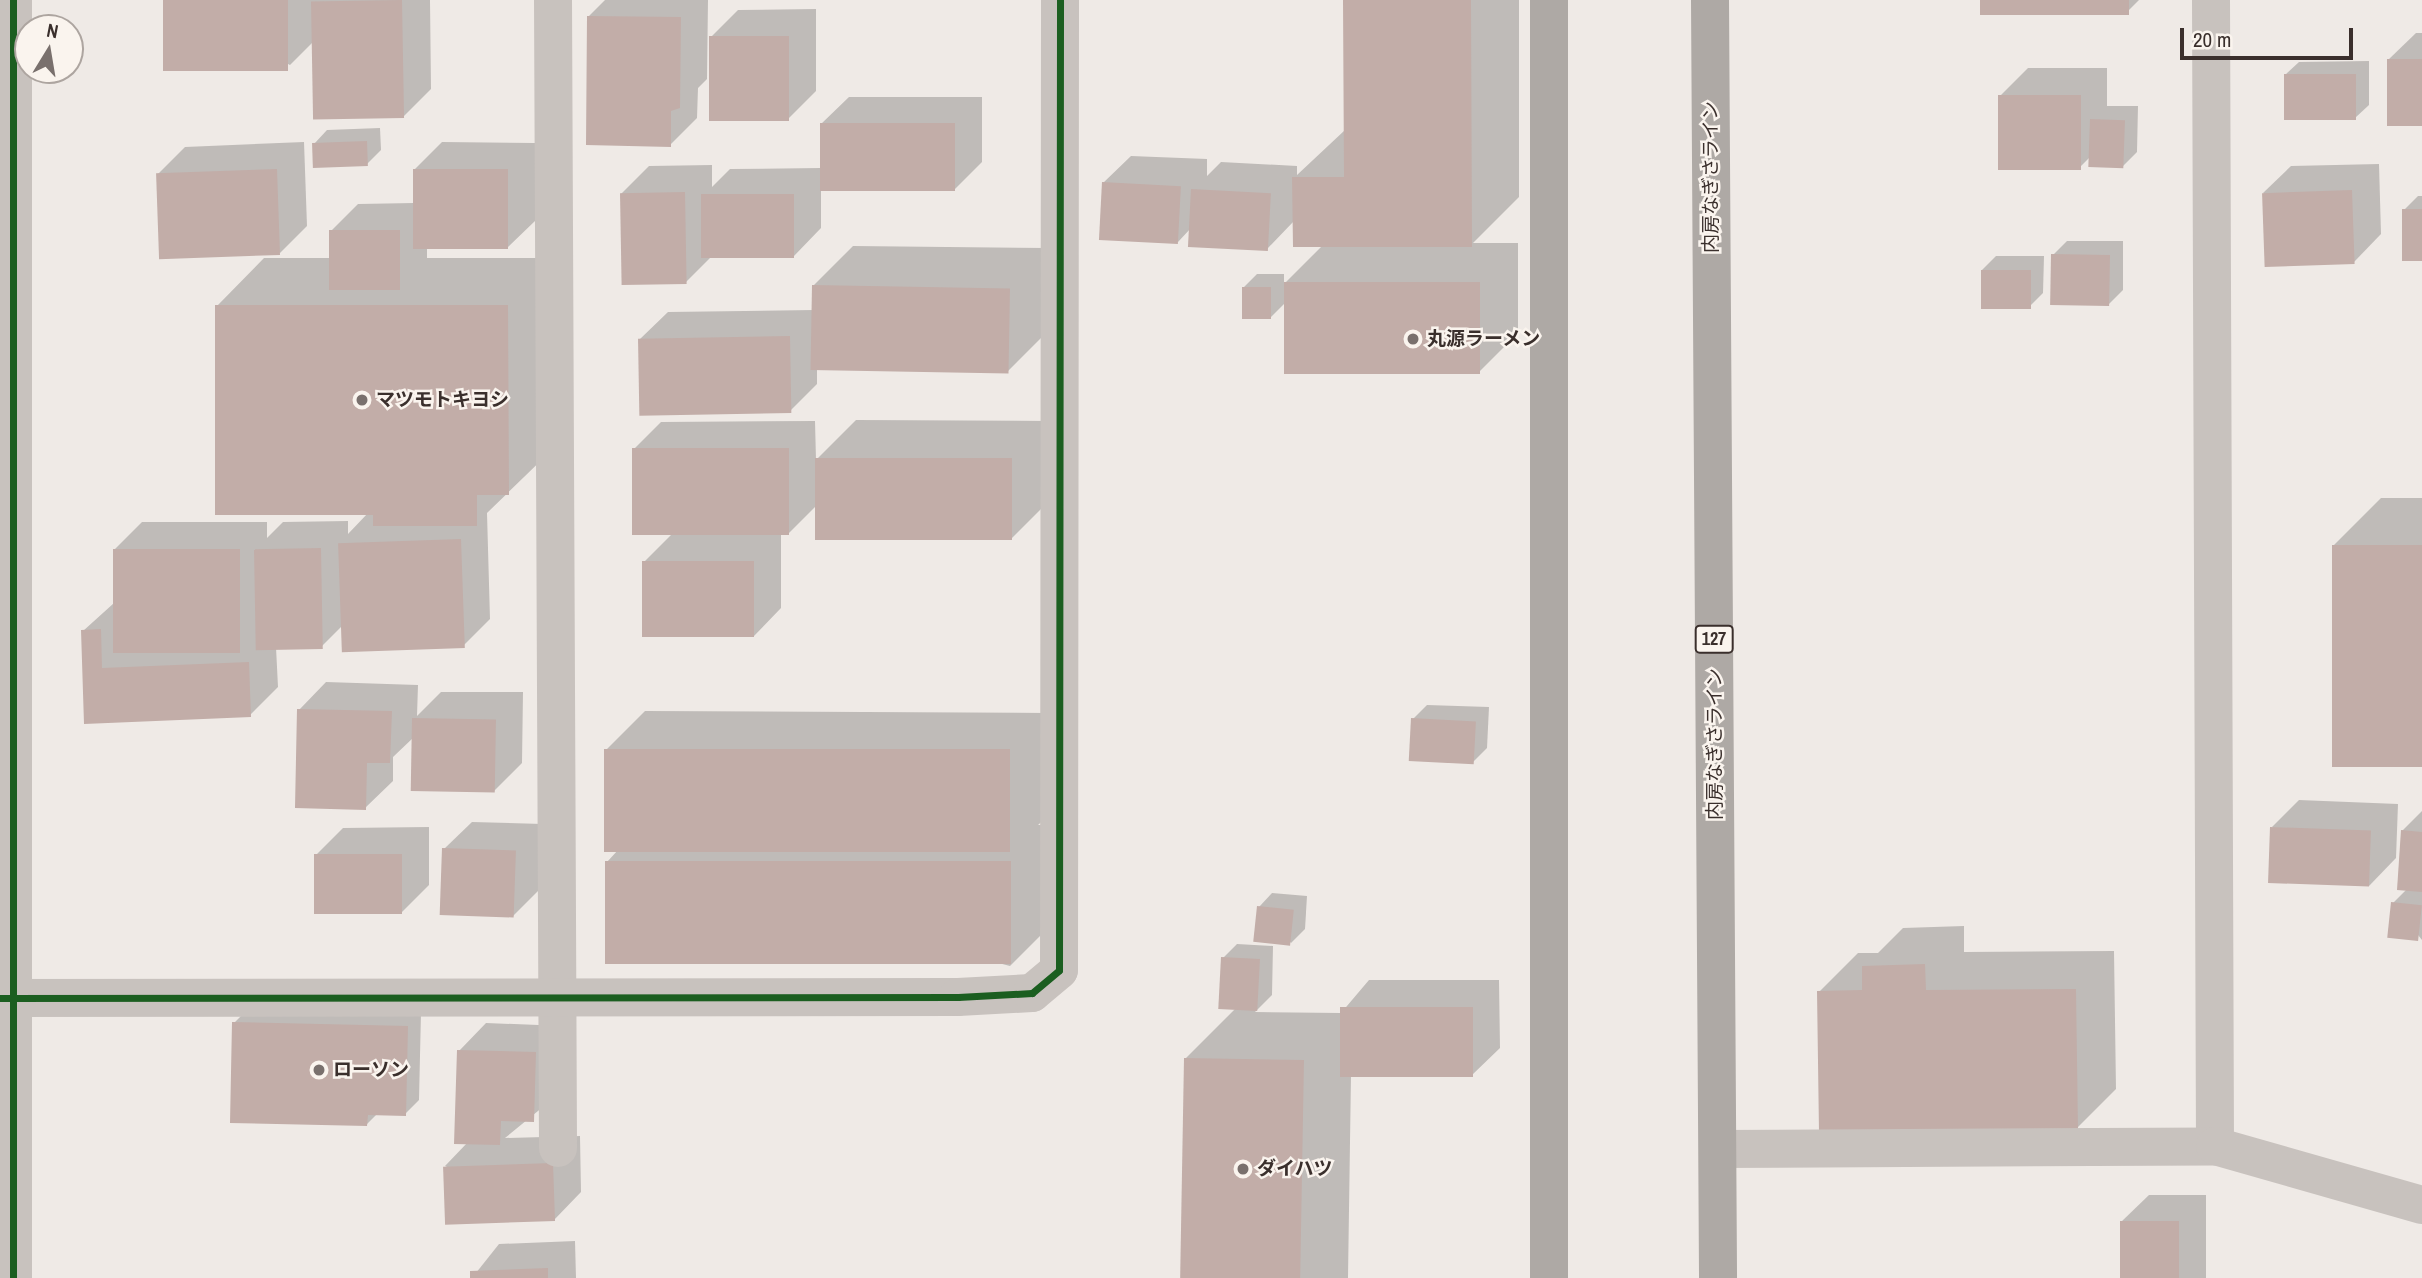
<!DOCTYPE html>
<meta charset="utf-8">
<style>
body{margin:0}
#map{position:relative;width:2422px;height:1278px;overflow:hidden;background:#efeae6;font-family:"Archivo Narrow","Noto Sans JP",sans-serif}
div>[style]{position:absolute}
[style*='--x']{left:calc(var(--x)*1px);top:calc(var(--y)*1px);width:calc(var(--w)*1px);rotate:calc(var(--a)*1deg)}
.shadow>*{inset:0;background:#0003}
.building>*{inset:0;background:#c2ada8;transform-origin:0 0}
.minor>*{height:38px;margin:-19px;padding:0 19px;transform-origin:19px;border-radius:19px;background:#c8c2be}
.highway>*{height:38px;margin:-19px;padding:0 19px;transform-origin:19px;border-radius:19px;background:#aea9a5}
.cycleway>*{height:7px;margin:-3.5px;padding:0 3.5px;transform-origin:3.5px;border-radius:3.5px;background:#1b5e20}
.dots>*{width:19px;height:19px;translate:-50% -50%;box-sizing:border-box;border:4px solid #faf4ee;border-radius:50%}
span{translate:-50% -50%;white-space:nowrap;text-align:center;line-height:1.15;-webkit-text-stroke:5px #faf4ee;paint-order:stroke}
.shield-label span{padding:2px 5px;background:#faf4ee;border:2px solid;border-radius:5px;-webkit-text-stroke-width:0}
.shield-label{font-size:18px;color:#3a2f2c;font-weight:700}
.street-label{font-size:19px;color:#3a2f2c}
.poi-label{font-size:19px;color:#3a2f2c;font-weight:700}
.left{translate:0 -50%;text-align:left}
.north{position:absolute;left:14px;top:14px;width:70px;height:70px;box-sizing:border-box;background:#faf4ee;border:2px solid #ada5a0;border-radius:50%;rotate:11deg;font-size:19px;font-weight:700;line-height:28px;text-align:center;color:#3a2f2c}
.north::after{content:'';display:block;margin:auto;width:24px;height:32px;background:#79706d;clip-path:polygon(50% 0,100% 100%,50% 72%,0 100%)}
.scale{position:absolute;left:2180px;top:28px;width:173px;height:32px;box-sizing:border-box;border:4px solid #3a2f2c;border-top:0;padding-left:9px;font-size:21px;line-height:24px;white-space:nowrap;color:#3a2f2c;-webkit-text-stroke:5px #faf4ee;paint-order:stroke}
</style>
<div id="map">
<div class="shadow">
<div style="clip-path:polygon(164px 0,430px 0,431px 89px,404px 116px,314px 41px,290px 65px)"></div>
<div style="clip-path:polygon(605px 0,708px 0,707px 79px,698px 88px,697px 118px,670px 145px,589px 16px)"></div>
<div style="clip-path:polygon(1345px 0,1519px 0,1519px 197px,1473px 243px,1518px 243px,1518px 333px,1479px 372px,1286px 302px,1270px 318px,1243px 288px,1257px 274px,1284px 274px,1284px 284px,1323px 245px,1294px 221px,1268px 248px,1191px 228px,1178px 242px,1103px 183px,1131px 156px,1207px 159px,1207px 176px,1221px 162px,1297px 166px,1297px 175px,1345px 130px)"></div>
<div style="clip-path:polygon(1982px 0,2139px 0,2128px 11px)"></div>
<div style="clip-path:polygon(816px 9px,816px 91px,789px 118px,711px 37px,738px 10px)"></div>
<div style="clip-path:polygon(2416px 33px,2422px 33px,2422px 124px,2388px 60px)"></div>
<div style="clip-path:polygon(2369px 61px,2369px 105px,2355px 118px,2285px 75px,2299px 62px)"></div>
<div style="clip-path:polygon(2028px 68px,2107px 68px,2107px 106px,2138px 106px,2137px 152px,2123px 166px,2091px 156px,2079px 168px,2000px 96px)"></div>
<div style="clip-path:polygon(849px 97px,982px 97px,982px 162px,954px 190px,821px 189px,821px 228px,794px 256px,710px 258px,686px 282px,621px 194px,649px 166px,712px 165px,712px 187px,730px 169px,821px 168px,821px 124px)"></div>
<div style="clip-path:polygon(380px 128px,381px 150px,367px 164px,314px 144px,327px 130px)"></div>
<div style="clip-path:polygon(304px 142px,307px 226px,280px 253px,158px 174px,185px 147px)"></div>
<div style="clip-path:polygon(442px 142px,535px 143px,535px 221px,507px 248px,427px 248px,427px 258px,556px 258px,556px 446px,487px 513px,490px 619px,463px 646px,342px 626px,321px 647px,276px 647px,278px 687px,250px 715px,86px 722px,83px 631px,114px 603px,114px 550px,142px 522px,267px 522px,267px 538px,283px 522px,348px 521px,348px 534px,368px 513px,217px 306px,264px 258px,331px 258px,330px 232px,358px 204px,414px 203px,415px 169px)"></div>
<div style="clip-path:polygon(2379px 164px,2381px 234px,2354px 262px,2263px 193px,2291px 166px)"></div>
<div style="clip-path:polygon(2418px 196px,2422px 196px,2422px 259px,2404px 210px)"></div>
<div style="clip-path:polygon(2067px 241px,2123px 241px,2123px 290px,2109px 304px,2053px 255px)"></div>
<div style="clip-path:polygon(853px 246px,1048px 248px,1047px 332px,1008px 371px,817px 368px,817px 384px,790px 411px,640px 339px,668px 312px,814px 310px,814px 285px)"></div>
<div style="clip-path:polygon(1996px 256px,2044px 256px,2043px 293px,2029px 307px,1982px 270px)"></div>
<div style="clip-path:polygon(856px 420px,1050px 421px,1049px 501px,1010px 540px,816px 506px,789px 533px,781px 533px,781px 608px,754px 636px,643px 563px,673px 533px,634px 449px,661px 422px,815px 421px,816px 460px)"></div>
<div style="clip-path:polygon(2381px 498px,2422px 498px,2422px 765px,2333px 546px)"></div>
<div style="clip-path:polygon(326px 682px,418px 685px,417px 716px,441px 692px,523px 692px,522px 763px,494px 791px,414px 737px,393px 757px,393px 781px,365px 808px,299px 710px)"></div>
<div style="clip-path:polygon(1427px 705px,1489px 707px,1487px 748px,1473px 762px,1413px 719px)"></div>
<div style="clip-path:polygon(645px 711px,1049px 713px,1049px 815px,1038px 825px,1049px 825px,1049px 927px,1010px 966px,607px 862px,618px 850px,606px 750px)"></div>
<div style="clip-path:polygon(2299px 800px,2398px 804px,2396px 858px,2369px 886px,2272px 827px)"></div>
<div style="clip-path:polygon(2422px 811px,2422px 940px,2393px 903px,2407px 889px,2402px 831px)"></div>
<div style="clip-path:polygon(472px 822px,543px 824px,540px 889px,513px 916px,444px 849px)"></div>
<div style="clip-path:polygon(429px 827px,429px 885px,401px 913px,315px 856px,343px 828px)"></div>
<div style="clip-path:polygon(1272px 893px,1307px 896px,1305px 929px,1291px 943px,1259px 907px)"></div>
<div style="clip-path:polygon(1964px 926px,1964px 952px,2114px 951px,2116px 1089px,2077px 1128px,1819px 992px,1858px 953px,1878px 953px,1903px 928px)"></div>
<div style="clip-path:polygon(1237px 944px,1273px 946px,1272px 995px,1255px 1012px,1341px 1013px,1369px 980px,1499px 980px,1500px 1048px,1472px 1075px,1351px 1075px,1348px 1278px,1183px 1278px,1185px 1059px,1236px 1008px,1223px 958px)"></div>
<div style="clip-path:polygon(248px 1009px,421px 1012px,419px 1100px,405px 1114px,377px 1114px,367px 1124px,234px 1023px)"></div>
<div style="clip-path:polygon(486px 1023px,563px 1026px,560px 1093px,505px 1138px,580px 1136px,581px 1192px,554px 1220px,445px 1166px,468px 1142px,459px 1051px)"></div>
<div style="clip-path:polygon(2149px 1195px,2206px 1195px,2206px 1278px,2121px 1278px,2121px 1222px)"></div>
<div style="clip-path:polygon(575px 1241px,576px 1278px,472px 1278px,499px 1244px)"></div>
</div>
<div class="building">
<div style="left:163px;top:0;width:125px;height:71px"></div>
<div style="left:402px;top:0;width:118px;height:91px;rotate:89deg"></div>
<div style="clip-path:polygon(1343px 0,1471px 0,1472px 247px,1293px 247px,1292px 177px,1344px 177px)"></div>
<div style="left:1980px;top:0;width:149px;height:15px"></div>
<div style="clip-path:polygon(587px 16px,681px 17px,680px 108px,671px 111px,671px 147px,586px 145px)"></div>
<div style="left:709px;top:36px;width:80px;height:85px"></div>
<div style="left:2387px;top:59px;width:35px;height:67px"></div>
<div style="left:2356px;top:74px;width:46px;height:72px;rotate:90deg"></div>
<div style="left:1998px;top:95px;width:83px;height:75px"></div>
<div style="left:2090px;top:119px;width:35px;height:48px;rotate:2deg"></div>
<div style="left:955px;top:123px;width:68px;height:135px;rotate:90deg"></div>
<div style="left:367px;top:141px;width:25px;height:55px;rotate:88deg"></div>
<div style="left:277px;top:169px;width:86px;height:121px;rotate:88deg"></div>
<div style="left:413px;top:169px;width:95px;height:80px"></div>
<div style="left:1102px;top:182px;width:79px;height:58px;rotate:3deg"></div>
<div style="left:1191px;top:189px;width:80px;height:58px;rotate:3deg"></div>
<div style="left:2352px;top:190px;width:74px;height:90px;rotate:88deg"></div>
<div style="left:685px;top:192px;width:92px;height:65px;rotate:89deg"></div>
<div style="left:794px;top:194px;width:64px;height:93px;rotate:90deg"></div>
<div style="left:2402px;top:209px;width:20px;height:52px"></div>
<div style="left:400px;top:230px;width:60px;height:71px;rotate:90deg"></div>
<div style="left:2051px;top:254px;width:59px;height:51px;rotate:1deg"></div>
<div style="left:1981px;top:270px;width:50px;height:39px"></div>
<div style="left:1284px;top:282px;width:196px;height:92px"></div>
<div style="left:812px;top:285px;width:198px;height:85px;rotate:1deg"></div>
<div style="left:1242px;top:287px;width:29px;height:32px"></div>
<div style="clip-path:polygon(215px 305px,508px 305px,509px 495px,477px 495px,477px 526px,373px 526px,373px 515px,215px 515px)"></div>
<div style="left:790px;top:336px;width:77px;height:152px;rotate:89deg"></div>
<div style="left:632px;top:448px;width:157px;height:87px"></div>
<div style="left:815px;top:458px;width:197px;height:82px"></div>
<div style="left:461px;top:539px;width:109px;height:123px;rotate:88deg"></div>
<div style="left:2422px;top:545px;width:222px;height:90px;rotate:90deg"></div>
<div style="left:321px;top:548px;width:101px;height:67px;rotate:89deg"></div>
<div style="left:113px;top:549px;width:127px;height:104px"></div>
<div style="left:754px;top:561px;width:76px;height:112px;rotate:90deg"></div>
<div style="clip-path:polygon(101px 629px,102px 668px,249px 662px,251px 717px,84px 724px,81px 630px)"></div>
<div style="clip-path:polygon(297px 709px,392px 711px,390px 763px,367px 763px,366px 810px,295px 808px)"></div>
<div style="left:412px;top:718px;width:84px;height:73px;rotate:1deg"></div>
<div style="left:1411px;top:718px;width:65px;height:43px;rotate:3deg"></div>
<div style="left:604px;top:749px;width:406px;height:103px"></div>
<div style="left:2270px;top:827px;width:101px;height:56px;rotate:2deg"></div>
<div style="clip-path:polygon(2401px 830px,2422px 832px,2422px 892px,2397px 890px)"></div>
<div style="left:442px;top:848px;width:74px;height:67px;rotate:2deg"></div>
<div style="left:402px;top:854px;width:60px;height:88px;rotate:90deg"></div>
<div style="left:605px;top:861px;width:406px;height:103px"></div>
<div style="left:2391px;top:902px;width:31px;height:36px;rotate:6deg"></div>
<div style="left:1257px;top:906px;width:37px;height:36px;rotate:6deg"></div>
<div style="left:1221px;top:957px;width:39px;height:52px;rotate:3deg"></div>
<div style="clip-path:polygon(1925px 964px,1926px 990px,2076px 989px,2078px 1130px,1819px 1132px,1817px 991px,1862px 990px,1862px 966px)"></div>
<div style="left:1340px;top:1007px;width:133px;height:70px"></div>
<div style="clip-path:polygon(232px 1022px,408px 1026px,406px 1116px,368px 1115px,367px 1126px,230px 1123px)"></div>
<div style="clip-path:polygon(457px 1050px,536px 1052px,534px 1122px,501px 1121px,500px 1145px,454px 1144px)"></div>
<div style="left:1184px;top:1058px;width:120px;height:220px;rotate:1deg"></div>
<div style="left:553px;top:1163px;width:58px;height:110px;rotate:88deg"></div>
<div style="left:2179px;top:1221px;width:57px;height:59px;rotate:90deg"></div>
<div style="clip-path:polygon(548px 1268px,548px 1278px,470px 1278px,470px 1271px)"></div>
</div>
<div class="minor">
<div style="--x:553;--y:0;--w:1148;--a:89.75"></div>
<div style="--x:2211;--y:0;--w:1146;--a:89.8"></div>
<div style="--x:0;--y:998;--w:958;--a:-0.06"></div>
<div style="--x:958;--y:997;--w:74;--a:-3.1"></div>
<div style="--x:1032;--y:993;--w:35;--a:-40"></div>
<div style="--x:1059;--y:970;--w:970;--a:-89.94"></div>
<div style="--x:1718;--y:1149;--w:497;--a:-0.3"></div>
<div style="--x:2215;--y:1146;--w:215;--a:15.9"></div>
<div style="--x:13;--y:1278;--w:1278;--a:-90"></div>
</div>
<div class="highway">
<div style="--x:1549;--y:0;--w:1278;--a:90"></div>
<div style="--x:1710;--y:0;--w:1278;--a:89.64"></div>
</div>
<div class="cycleway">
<div style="--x:0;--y:998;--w:958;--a:-0.06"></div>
<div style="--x:958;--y:997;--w:74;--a:-3.1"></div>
<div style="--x:1032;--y:993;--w:35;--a:-40"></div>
<div style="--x:1059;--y:970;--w:970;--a:-89.94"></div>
<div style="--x:13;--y:1278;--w:1278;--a:-90"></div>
</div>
<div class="dots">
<div style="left:1413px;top:339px;background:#79706d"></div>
<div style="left:362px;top:400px;background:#79706d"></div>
<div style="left:319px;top:1070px;background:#79706d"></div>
<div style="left:1243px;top:1169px;background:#79706d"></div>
</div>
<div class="shield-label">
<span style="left:1714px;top:639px">127</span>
</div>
<div class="street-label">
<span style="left:1711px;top:177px;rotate:-90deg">内房なぎさライン</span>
<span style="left:1715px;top:744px;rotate:-90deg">内房なぎさライン</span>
</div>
<div class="poi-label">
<span class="left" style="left:1427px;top:339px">丸源ラーメン</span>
<span class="left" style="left:376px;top:400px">マツモトキヨシ</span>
<span class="left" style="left:333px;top:1070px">ローソン</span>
<span class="left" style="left:1257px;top:1169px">ダイハツ</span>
</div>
<div class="north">N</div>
<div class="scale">20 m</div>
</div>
